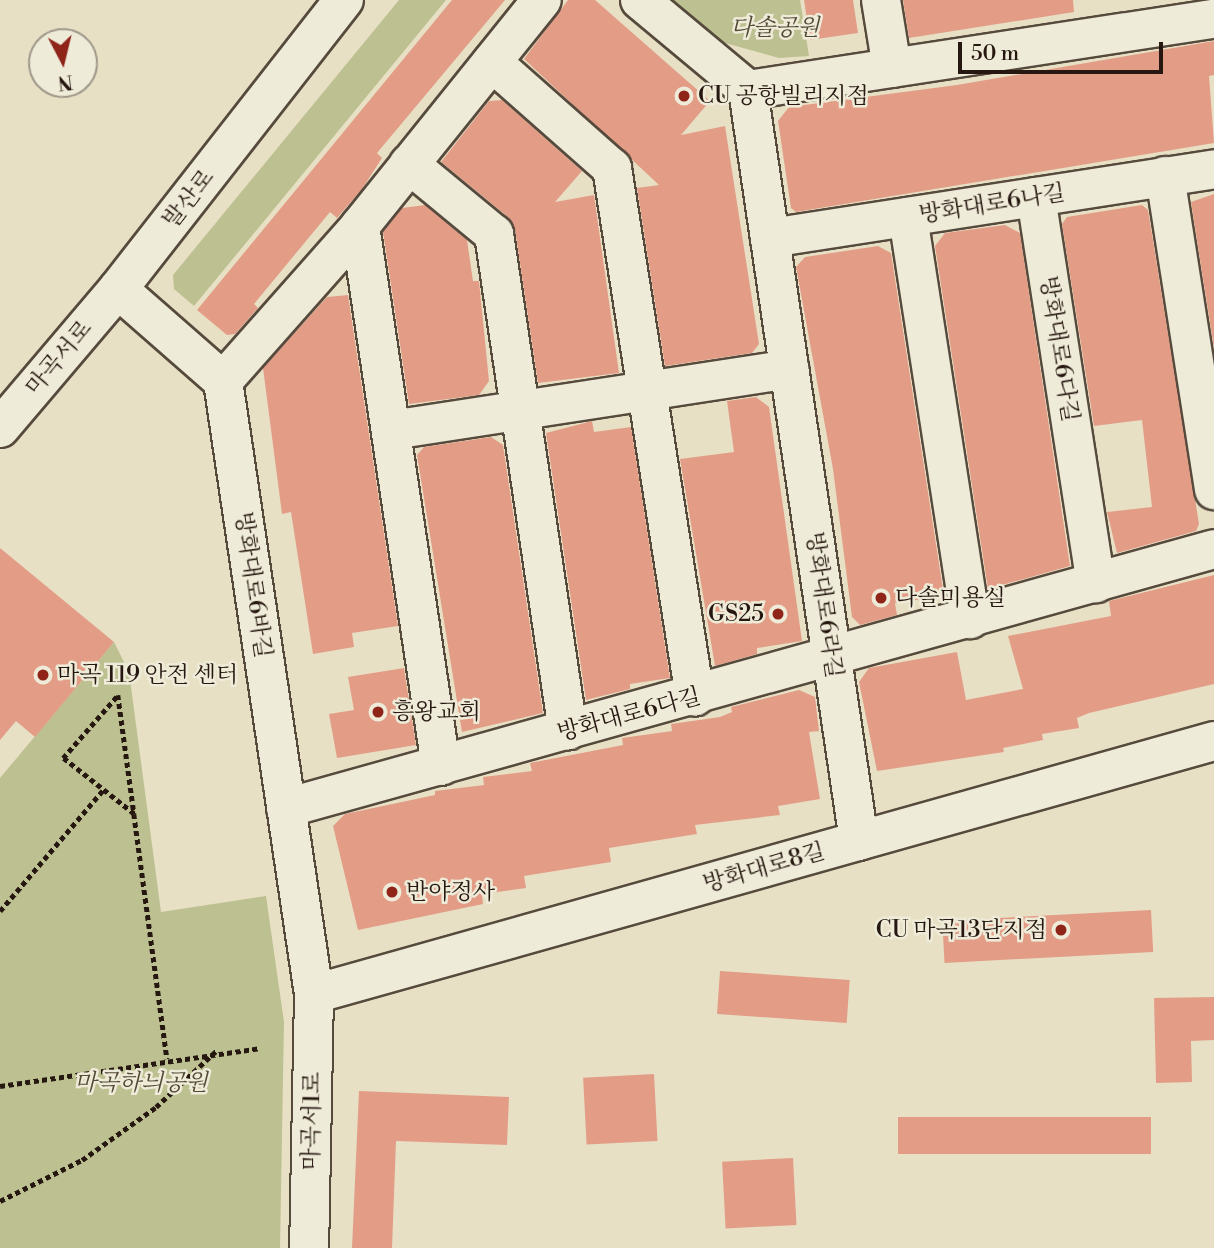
<!DOCTYPE html>
<meta charset="utf-8">
<style>
body{margin:0}
#map{position:relative;width:1214px;height:1248px;overflow:hidden;background:#e7e0c5;font-family:"Libre Bodoni","Noto Serif KR",serif}
div>[style]{position:absolute}
[style*='--x']{left:calc(var(--x)*1px);top:calc(var(--y)*1px);width:calc(var(--w)*1px);rotate:calc(var(--a)*1deg)}
.green>*{inset:0;background:#bdc090}
.building>*{inset:0;background:#e39d87;transform-origin:0 0}
.path>*{height:4.5px;margin-top:-2.25px;transform-origin:0;background:repeating-linear-gradient(90deg,#261810 0 5px,transparent 0 8.5px)}
.roads{filter:drop-shadow(2px 0 #564a3d) drop-shadow(-2px 0 #564a3d) drop-shadow(0 2px #564a3d) drop-shadow(0 -2px #564a3d)}
.minor>*{height:38px;margin:-19px;padding:0 19px;transform-origin:19px;border-radius:19px;background:#efebd9}
.dots>*{width:19px;height:19px;translate:-50% -50%;box-sizing:border-box;border:4px solid #efebd9;border-radius:50%}
span{translate:-50% -50%;white-space:nowrap;text-align:center;line-height:1.15;-webkit-text-stroke:5px #efebd9;paint-order:stroke}
.park-label{font-size:23px;color:#534a36;font-style:italic}
.poi-label{font-size:23px;color:#261810}
.left{translate:0 -50%;text-align:left}
.right{translate:-100% -50%;text-align:right}
.street-label{font-size:23px;color:#261810}
.north{position:absolute;left:28px;top:28px;width:70px;height:70px;box-sizing:border-box;background:#efebd9;border:2px solid #9f9789;border-radius:50%;rotate:173deg;font-size:19px;font-weight:700;line-height:28px;text-align:center;color:#261810}
.north::after{content:'';display:block;margin:auto;width:24px;height:32px;background:#8f2418;clip-path:polygon(50% 0,100% 100%,50% 72%,0 100%)}
.scale{position:absolute;left:958px;top:42px;width:205px;height:32px;box-sizing:border-box;border:4px solid #261810;border-top:0;padding-left:9px;font-size:21px;line-height:24px;white-space:nowrap;color:#261810;-webkit-text-stroke:5px #efebd9;paint-order:stroke}
</style>
<div id="map">
<div class="green">
<div style="clip-path:polygon(399px 0,446px 0,194px 306px,174px 289px,173px 275px)"></div>
<div style="clip-path:polygon(659px 0,800px 0,809px 56px,779px 58px,696px 35px)"></div>
<div style="clip-path:polygon(114px 642px,129px 672px,161px 912px,266px 896px,284px 1022px,280px 1248px,0 1248px,0 778px)"></div>
</div>
<div class="building">
<div style="clip-path:polygon(452px 0,505px 0,377px 153px,382px 158px,362px 189px,337px 218px,330px 212px,254px 304px,258px 308px,235px 334px,227px 335px,197px 310px)"></div>
<div style="clip-path:polygon(568px 0,595px 0,710px 101px,681px 135px,725px 126px,759px 344px,752px 353px,665px 366px,637px 188px,659px 185px,524px 59px)"></div>
<div style="clip-path:polygon(804px 0,853px 0,858px 33px,810px 40px)"></div>
<div style="clip-path:polygon(903px 0,1073px 0,1074px 12px,909px 38px)"></div>
<div style="clip-path:polygon(1214px 41px,1214px 75px,1209px 76px,1214px 143px,796px 212px,791px 208px,778px 121px,789px 107px,957px 85px)"></div>
<div style="clip-path:polygon(502px 100px,582px 171px,555px 202px,594px 195px,619px 373px,538px 383px,515px 230px,508px 217px,441px 162px,489px 101px)"></div>
<div style="clip-path:polygon(1214px 194px,1214px 348px,1191px 202px)"></div>
<div style="clip-path:polygon(425px 205px,467px 240px,473px 281px,479px 281px,489px 381px,479px 395px,409px 404px,383px 232px,402px 208px)"></div>
<div style="clip-path:polygon(1142px 205px,1148px 210px,1199px 524px,1196px 531px,1117px 553px,1107px 512px,1152px 507px,1142px 420px,1094px 426px,1062px 224px,1067px 217px)"></div>
<div style="clip-path:polygon(1005px 225px,1020px 233px,1070px 566px,988px 589px,935px 246px,945px 233px)"></div>
<div style="clip-path:polygon(878px 246px,891px 253px,944px 596px,895px 603px,897px 615px,860px 625px,852px 617px,833px 469px,796px 267px,805px 257px)"></div>
<div style="clip-path:polygon(348px 295px,398px 626px,352px 633px,354px 647px,313px 654px,291px 512px,282px 514px,263px 368px,327px 297px)"></div>
<div style="clip-path:polygon(756px 397px,769px 407px,802px 641px,757px 648px,757px 654px,715px 666px,680px 459px,734px 452px,727px 401px)"></div>
<div style="clip-path:polygon(592px 421px,594px 432px,631px 427px,670px 678px,630px 684px,630px 689px,586px 700px,546px 433px)"></div>
<div style="clip-path:polygon(491px 437px,503px 445px,543px 713px,462px 732px,417px 455px,424px 447px)"></div>
<div style="clip-path:polygon(0 548px,114px 642px,35px 737px,16px 721px,0 740px)"></div>
<div style="clip-path:polygon(1214px 575px,1214px 684px,1089px 713px,1077px 718px,1079px 728px,1042px 734px,1043px 740px,1003px 748px,1004px 752px,877px 771px,859px 682px,869px 668px,957px 652px,966px 700px,1023px 689px,1008px 636px,1111px 616px,1109px 601px)"></div>
<div style="clip-path:polygon(404px 668px,416px 745px,337px 758px,329px 714px,354px 710px,348px 677px)"></div>
<div style="clip-path:polygon(799px 690px,815px 697px,819px 731px,809px 732px,820px 799px,778px 806px,780px 815px,695px 825px,697px 834px,609px 848px,611px 862px,524px 876px,526px 888px,482px 894px,483px 904px,358px 930px,333px 826px,345px 814px,435px 795px,435px 791px,484px 785px,483px 777px,532px 771px,530px 763px,623px 745px,622px 738px,672px 731px,671px 724px,720px 717px,732px 712px,731px 707px)"></div>
<div style="left:1151px;top:910px;width:42px;height:209px;rotate:87deg"></div>
<div style="left:720px;top:971px;width:130px;height:43px;rotate:4deg"></div>
<div style="clip-path:polygon(1214px 997px,1214px 1040px,1191px 1041px,1192px 1082px,1156px 1083px,1154px 998px)"></div>
<div style="left:654px;top:1074px;width:67px;height:71px;rotate:87deg"></div>
<div style="clip-path:polygon(359px 1091px,509px 1097px,507px 1145px,396px 1141px,392px 1248px,352px 1248px)"></div>
<div style="left:898px;top:1117px;width:253px;height:37px"></div>
<div style="left:793px;top:1158px;width:67px;height:71px;rotate:87deg"></div>
</div>
<div class="path">
<div style="--x:134;--y:814;--w:90;--a:-141.7"></div>
<div style="--x:63;--y:758;--w:84;--a:-48.9"></div>
<div style="--x:118;--y:695;--w:120;--a:82.3"></div>
<div style="--x:134;--y:814;--w:247;--a:82.3"></div>
<div style="--x:0;--y:911;--w:159;--a:-49.6"></div>
<div style="--x:0;--y:1086;--w:262;--a:-8.3"></div>
<div style="--x:0;--y:1201;--w:92;--a:-26.6"></div>
<div style="--x:82;--y:1160;--w:91;--a:-35.6"></div>
<div style="--x:156;--y:1107;--w:82;--a:-43"></div>
</div>
<div class="roads">
<div class="minor">
<div style="--x:640;--y:0;--w:141;--a:39.8"></div>
<div style="--x:748;--y:90;--w:471;--a:-8.7"></div>
<div style="--x:881;--y:0;--w:69;--a:80.8"></div>
<div style="--x:492;--y:62;--w:160;--a:41.5"></div>
<div style="--x:612;--y:168;--w:535;--a:81.08"></div>
<div style="--x:748;--y:90;--w:759;--a:81.59"></div>
<div style="--x:409;--y:164;--w:110;--a:39.5"></div>
<div style="--x:494;--y:234;--w:502;--a:81.53"></div>
<div style="--x:1165;--y:176;--w:318;--a:81.1"></div>
<div style="--x:1036;--y:197;--w:391;--a:81.2"></div>
<div style="--x:908;--y:217;--w:407;--a:81.2"></div>
<div style="--x:360;--y:226;--w:546;--a:81.47"></div>
<div style="--x:770;--y:238;--w:449;--a:-8.8"></div>
<div style="--x:118;--y:289;--w:140;--a:41.2"></div>
<div style="--x:223;--y:381;--w:620;--a:81.56"></div>
<div style="--x:314;--y:994;--w:254;--a:91.1"></div>
<div style="--x:223;--y:381;--w:207;--a:-48.5"></div>
<div style="--x:360;--y:226;--w:290;--a:-51.2"></div>
<div style="--x:0;--y:428;--w:182;--a:-49.7"></div>
<div style="--x:118;--y:289;--w:367;--a:-52"></div>
<div style="--x:392;--y:430;--w:402;--a:-8.7"></div>
<div style="--x:286;--y:808;--w:963;--a:-15.59"></div>
<div style="--x:314;--y:994;--w:935;--a:-15.7"></div>
</div>
</div>
<div class="dots">
<div style="left:684px;top:96px;background:#8f2418"></div>
<div style="left:881px;top:598px;background:#8f2418"></div>
<div style="left:778px;top:614px;background:#8f2418"></div>
<div style="left:43px;top:675px;background:#8f2418"></div>
<div style="left:378px;top:712px;background:#8f2418"></div>
<div style="left:392px;top:892px;background:#8f2418"></div>
<div style="left:1061px;top:930px;background:#8f2418"></div>
</div>
<div class="park-label">
<span style="left:775px;top:28px">다솔공원</span>
<span style="left:141px;top:1083px">마곡하늬공원</span>
</div>
<div class="poi-label">
<span class="left" style="left:698px;top:96px">CU 공항빌리지점</span>
<span class="left" style="left:895px;top:598px">다솔미용실</span>
<span class="right" style="left:764px;top:614px">GS25</span>
<span class="left" style="left:57px;top:675px">마곡 119 안전 센터</span>
<span class="left" style="left:392px;top:712px">흥왕교회</span>
<span class="left" style="left:406px;top:892px">반야정사</span>
<span class="right" style="left:1047px;top:930px">CU 마곡13단지점</span>
</div>
<div class="street-label">
<span style="left:189px;top:199px;rotate:-52deg">발산로</span>
<span style="left:992px;top:204px;rotate:-9deg">방화대로6나길</span>
<span style="left:1059px;top:349px;rotate:81deg">방화대로6다길</span>
<span style="left:59px;top:358px;rotate:-50deg">마곡서로</span>
<span style="left:253px;top:585px;rotate:82deg">방화대로6바길</span>
<span style="left:824px;top:605px;rotate:82deg">방화대로6라길</span>
<span style="left:629px;top:715px;rotate:-15deg">방화대로6다길</span>
<span style="left:764px;top:868px;rotate:-16deg">방화대로8길</span>
<span style="left:312px;top:1121px;rotate:-89deg">마곡서1로</span>
</div>
<div class="north">N</div>
<div class="scale">50 m</div>
</div>
